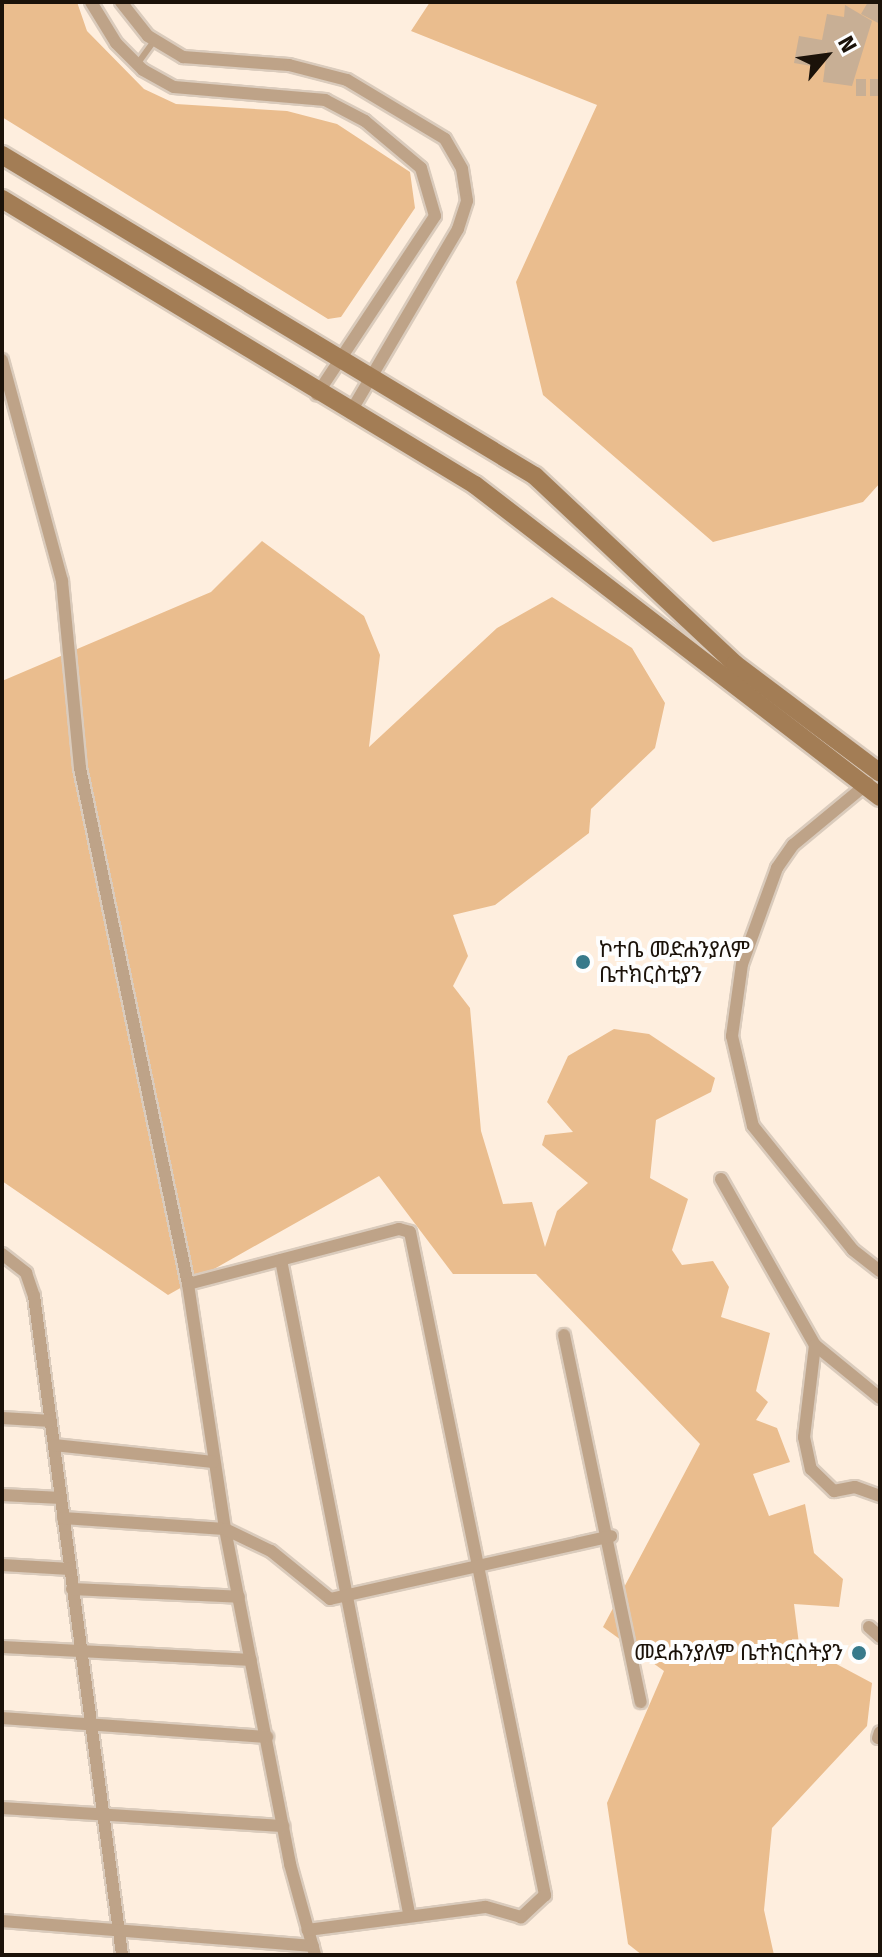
<!DOCTYPE html>
<meta charset="utf-8">
<style>
body{margin:0}
#map{position:relative;width:882px;height:1957px;overflow:hidden;background:#feeede;font-family:"Fira Sans","Noto Sans Ethiopic",sans-serif}
div>[style]{position:absolute}
[style*='--x']{left:calc(var(--x)*1px);top:calc(var(--y)*1px);width:calc(var(--w)*1px);rotate:calc(var(--a)*1deg)}
.green>*{inset:0;background:#eabd8e}
.building>*{inset:0;background:#c8af95;transform-origin:0 0}
.roads{filter:drop-shadow(2px 0 #dacbbc) drop-shadow(-2px 0 #dacbbc) drop-shadow(0 2px #dacbbc) drop-shadow(0 -2px #dacbbc)}
.lane>*{height:6px;margin:-3px;padding:0 3px;transform-origin:3px;border-radius:3px;background:#bea388}
.street>*{height:12px;margin:-6px;padding:0 6px;transform-origin:6px;border-radius:6px;background:#bea388}
.secondary>*{height:18px;margin:-9px;padding:0 9px;transform-origin:9px;border-radius:9px;background:#a37d55}
.dots>*{width:22px;height:22px;translate:-50% -50%;box-sizing:border-box;border:4px solid #fefefe;border-radius:50%}
span{translate:-50% -50%;white-space:nowrap;text-align:center;line-height:1.15;-webkit-text-stroke:8px #fefefe;paint-order:stroke}
.poi-label{font-size:22px;color:#1b1209}
.left{translate:0 -50%;text-align:left}
.right{translate:-100% -50%;text-align:right}
.frame{position:absolute;inset:0;border:4px solid #1b1209;pointer-events:none}
.north{position:absolute;left:786px;top:16px;width:80px;height:80px;-webkit-text-stroke:6px #fefefe;paint-order:stroke;rotate:61deg;font-size:22px;font-weight:700;line-height:32px;text-align:center;color:#1b1209}
.north::after{content:'';display:block;margin:auto;width:28px;height:36px;background:#1b1209;clip-path:polygon(50% 0,100% 100%,50% 72%,0 100%)}
</style>
<div id="map">
<div class="green">
<div style="clip-path:polygon(2px 2px,77px 2px,87px 31px,144px 89px,176px 104px,287px 111px,337px 124px,410px 172px,415px 208px,341px 317px,328px 319px,2px 117px)"></div>
<div style="clip-path:polygon(430px 2px,880px 2px,880px 483px,863px 502px,713px 542px,543px 395px,516px 282px,597px 105px,411px 31px)"></div>
<div style="clip-path:polygon(262px 541px,364px 616px,380px 655px,369px 747px,497px 628px,552px 597px,632px 648px,665px 703px,655px 748px,591px 809px,589px 833px,495px 905px,453px 915px,468px 956px,453px 986px,470px 1008px,481px 1131px,503px 1204px,532px 1202px,545px 1247px,557px 1211px,588px 1183px,542px 1145px,545px 1135px,573px 1132px,547px 1102px,568px 1056px,614px 1029px,649px 1034px,715px 1078px,711px 1092px,656px 1120px,650px 1178px,688px 1199px,672px 1250px,682px 1265px,713px 1261px,729px 1287px,721px 1317px,770px 1333px,756px 1391px,768px 1402px,756px 1420px,777px 1428px,790px 1462px,753px 1474px,769px 1516px,805px 1504px,814px 1553px,843px 1579px,839px 1607px,794px 1604px,799px 1644px,872px 1683px,867px 1726px,772px 1828px,764px 1910px,774px 1955px,642px 1955px,628px 1944px,607px 1803px,664px 1671px,603px 1627px,700px 1444px,536px 1274px,453px 1274px,379px 1176px,168px 1295px,2px 1181px,2px 681px,211px 592px)"></div>
</div>
<div class="building">
<div style="clip-path:polygon(868px 2px,880px 2px,880px 24px,861px 14px)"></div>
<div style="clip-path:polygon(845px 5px,872px 21px,852px 86px,823px 82px,827px 50px,817px 67px,794px 63px,799px 36px,822px 40px,827px 14px,844px 17px)"></div>
<div style="left:856px;top:79px;width:10px;height:17px"></div>
<div style="left:870px;top:79px;width:9px;height:17px"></div>
</div>
<div class="roads">
<div class="lane">
<div style="--x:138;--y:63;--w:29;--a:-54"></div>
</div>
<div class="street">
<div style="--x:91;--y:2;--w:48;--a:58.6"></div>
<div style="--x:116;--y:43;--w:38;--a:45"></div>
<div style="--x:143;--y:70;--w:35;--a:29"></div>
<div style="--x:174;--y:87;--w:152;--a:4.9"></div>
<div style="--x:325;--y:100;--w:45;--a:27.7"></div>
<div style="--x:365;--y:121;--w:73;--a:40"></div>
<div style="--x:421;--y:168;--w:50;--a:73.7"></div>
<div style="--x:435;--y:216;--w:214;--a:123.5"></div>
<div style="--x:121;--y:2;--w:43;--a:51.5"></div>
<div style="--x:148;--y:36;--w:41;--a:31"></div>
<div style="--x:183;--y:57;--w:106;--a:4.3"></div>
<div style="--x:289;--y:65;--w:60;--a:14.5"></div>
<div style="--x:347;--y:80;--w:114;--a:31"></div>
<div style="--x:445;--y:139;--w:34;--a:60"></div>
<div style="--x:462;--y:169;--w:32;--a:81"></div>
<div style="--x:467;--y:201;--w:29;--a:108"></div>
<div style="--x:458;--y:229;--w:213;--a:120.4"></div>
<div style="--x:2;--y:360;--w:229;--a:74.8"></div>
<div style="--x:62;--y:581;--w:188;--a:84.5"></div>
<div style="--x:80;--y:768;--w:527;--a:78.18"></div>
<div style="--x:188;--y:1284;--w:248;--a:81.4"></div>
<div style="--x:225;--y:1529;--w:341;--a:79"></div>
<div style="--x:290;--y:1864;--w:94;--a:74.6"></div>
<div style="--x:868;--y:783;--w:97;--a:140.4"></div>
<div style="--x:793;--y:845;--w:28;--a:125"></div>
<div style="--x:777;--y:868;--w:102;--a:110"></div>
<div style="--x:742;--y:964;--w:73;--a:97.9"></div>
<div style="--x:732;--y:1036;--w:92;--a:76.9"></div>
<div style="--x:753;--y:1126;--w:159;--a:51.1"></div>
<div style="--x:853;--y:1250;--w:34;--a:38"></div>
<div style="--x:721;--y:1179;--w:191;--a:60.5"></div>
<div style="--x:815;--y:1345;--w:84;--a:39.2"></div>
<div style="--x:2;--y:1254;--w:31;--a:38"></div>
<div style="--x:26;--y:1273;--w:24;--a:71"></div>
<div style="--x:34;--y:1296;--w:665;--a:82.39"></div>
<div style="--x:281;--y:1260;--w:665;--a:78.91"></div>
<div style="--x:188;--y:1284;--w:218;--a:-14.6"></div>
<div style="--x:399;--y:1229;--w:11;--a:15"></div>
<div style="--x:410;--y:1232;--w:677;--a:78.49"></div>
<div style="--x:545;--y:1895;--w:33;--a:137"></div>
<div style="--x:521;--y:1917;--w:37;--a:-164"></div>
<div style="--x:485;--y:1907;--w:179;--a:172.6"></div>
<div style="--x:564;--y:1335;--w:375;--a:78.2"></div>
<div style="--x:815;--y:1345;--w:93;--a:96.8"></div>
<div style="--x:804;--y:1437;--w:33;--a:78"></div>
<div style="--x:811;--y:1469;--w:32;--a:44"></div>
<div style="--x:834;--y:1491;--w:21;--a:-11"></div>
<div style="--x:855;--y:1487;--w:27;--a:20"></div>
<div style="--x:2;--y:1418;--w:49;--a:3.5"></div>
<div style="--x:54;--y:1445;--w:160;--a:6.1"></div>
<div style="--x:2;--y:1495;--w:59;--a:2.9"></div>
<div style="--x:63;--y:1518;--w:162;--a:3.9"></div>
<div style="--x:225;--y:1529;--w:51;--a:25.6"></div>
<div style="--x:271;--y:1551;--w:76;--a:39.1"></div>
<div style="--x:330;--y:1599;--w:288;--a:-12.6"></div>
<div style="--x:2;--y:1565;--w:68;--a:3.4"></div>
<div style="--x:72;--y:1589;--w:167;--a:2.7"></div>
<div style="--x:869;--y:1627;--w:15;--a:42"></div>
<div style="--x:2;--y:1647;--w:249;--a:3"></div>
<div style="--x:2;--y:1718;--w:266;--a:4.1"></div>
<div style="--x:878;--y:1738;--w:6;--a:-72"></div>
<div style="--x:2;--y:1808;--w:282;--a:3.7"></div>
<div style="--x:2;--y:1921;--w:312;--a:4.6"></div>
</div>
<div class="secondary">
<div style="--x:2;--y:155;--w:622;--a:31.06"></div>
<div style="--x:535;--y:476;--w:274;--a:43.2"></div>
<div style="--x:735;--y:664;--w:181;--a:36.9"></div>
<div style="--x:2;--y:199;--w:553;--a:31.16"></div>
<div style="--x:475;--y:485;--w:511;--a:37.61"></div>
</div>
</div>
<div class="dots">
<div style="left:583px;top:962px;background:#387a8b"></div>
<div style="left:859px;top:1653px;background:#387a8b"></div>
</div>
<div class="poi-label">
<span class="left" style="left:599px;top:962px">ኮተቤ መድሐንያለም<br>ቤተክርስቲያን</span>
<span class="right" style="left:843px;top:1653px">መደሐንያለም ቤተክርስትያን</span>
</div>
<div class="frame"></div>
<div class="north">N</div>
</div>
